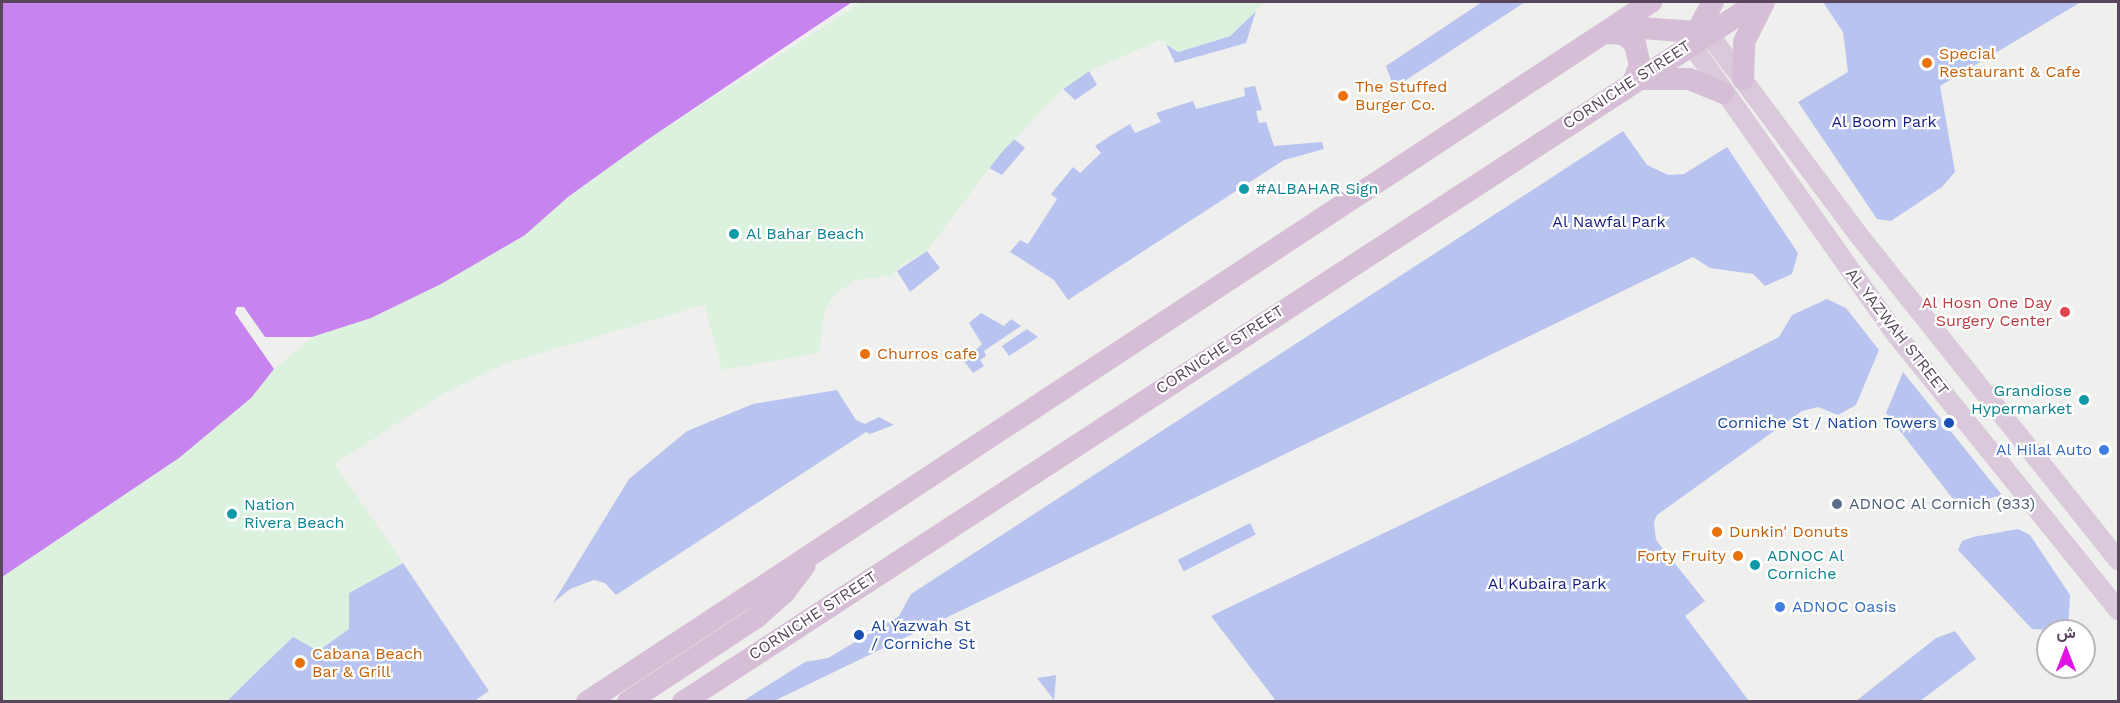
<!DOCTYPE html>
<meta charset="utf-8">
<style>
body{margin:0}
#map{position:relative;width:2120px;height:703px;overflow:hidden;background:#eff0ed;font-family:"Work Sans",Vazirmatn,sans-serif}
div>[style]{position:absolute}
[style*='--x']{left:calc(var(--x)*1px);top:calc(var(--y)*1px);width:calc(var(--w)*1px);rotate:calc(var(--a)*1deg)}
.green>*{inset:0;background:#b9c3f0;transform-origin:0 0}
.sand>*{inset:0;background:#dcf2df}
.water>*{inset:0;background:#c784ee}
.tertiary>*{height:20px;margin:-10px;padding:0 10px;transform-origin:10px;border-radius:10px;background:#d9c9db}
.secondary>*{height:22px;margin:-11px;padding:0 11px;transform-origin:11px;border-radius:11px;background:#d6bed7}
.dots>*{width:16px;height:16px;translate:-50% -50%;box-sizing:border-box;border:3px solid #fff;border-radius:50%}
span{translate:-50% -50%;white-space:nowrap;text-align:center;line-height:1.15;-webkit-text-stroke:4.5px #fff;paint-order:stroke}
.food-label{font-size:16px;color:#c56008}
.left{translate:0 -50%;text-align:left}
.right{translate:-100% -50%;text-align:right}
.street-label{font-size:16px;color:#59455b}
.park-label{font-size:16px;color:#131c7e}
.culture-label{font-size:16px;color:#0d838f}
.health-label{font-size:16px;color:#be3a42}
.transit-label{font-size:16px;color:#164399}
.shop-label{font-size:16px;color:#366cbe}
.service-label{font-size:16px;color:#4e5e75}
.frame{position:absolute;inset:0;border:3px solid #59455b;pointer-events:none}
.north{position:absolute;left:2036px;top:619px;width:60px;height:60px;box-sizing:border-box;background:#fff;border:2px solid #bdb5bd;border-radius:50%;rotate:0deg;font-size:16px;font-weight:700;line-height:24px;text-align:center;color:#59455b}
.north::after{content:'';display:block;margin:auto;width:21px;height:27px;background:#e113e4;clip-path:polygon(50% 0,100% 100%,50% 72%,0 100%)}
</style>
<div id="map">
<div class="green">
<div style="clip-path:polygon(1482px 2px,1525px 2px,1394px 88px,1386px 66px)"></div>
<div style="clip-path:polygon(1823px 2px,2081px 2px,1940px 86px,1955px 172px,1942px 187px,1891px 221px,1877px 219px,1798px 102px,1848px 72px,1843px 32px)"></div>
<div style="clip-path:polygon(1256px 11px,1246px 43px,1175px 63px,1166px 44px,1178px 52px,1230px 36px)"></div>
<div style="clip-path:polygon(1089px 71px,1097px 85px,1075px 100px,1063px 89px)"></div>
<div style="clip-path:polygon(1255px 86px,1262px 110px,1256px 111px,1259px 123px,1266px 122px,1274px 146px,1322px 142px,1324px 149px,1284px 160px,1068px 300px,1054px 280px,1010px 252px,1020px 240px,1028px 244px,1057px 199px,1051px 194px,1073px 167px,1080px 173px,1101px 153px,1095px 146px,1110px 136px,1130px 124px,1135px 133px,1161px 122px,1156px 113px,1174px 107px,1193px 101px,1196px 109px,1245px 96px,1244px 88px)"></div>
<div style="clip-path:polygon(1623px 131px,1647px 165px,1668px 175px,1684px 174px,1727px 147px,1798px 253px,1792px 274px,1765px 286px,1753px 274px,1710px 268px,1693px 257px,774px 701px,743px 701px,805px 662px,828px 658px,899px 616px,911px 594px)"></div>
<div style="clip-path:polygon(1013px 138px,1025px 148px,1002px 175px,989px 168px)"></div>
<div style="clip-path:polygon(927px 251px,940px 268px,910px 292px,897px 271px)"></div>
<div style="clip-path:polygon(1827px 299px,1846px 308px,1879px 350px,1856px 405px,1838px 415px,1818px 407px,1802px 411px,1657px 515px,1654px 522px,1656px 540px,1705px 601px,1685px 616px,1749px 701px,1276px 701px,1211px 616px,1576px 441px,1779px 337px,1792px 315px)"></div>
<div style="clip-path:polygon(981px 313px,1004px 326px,1011px 319px,1021px 326px,984px 351px,986px 356px,980px 360px,984px 366px,973px 373px,964px 361px,982px 344px,969px 323px)"></div>
<div style="clip-path:polygon(1027px 329px,1038px 337px,1009px 356px,1002px 346px)"></div>
<div style="clip-path:polygon(1903px 372px,2002px 495px,1967px 504px,1953px 499px,1886px 413px)"></div>
<div style="clip-path:polygon(837px 390px,856px 420px,865px 424px,879px 417px,894px 425px,870px 434px,866px 432px,616px 595px,605px 583px,594px 580px,570px 589px,553px 603px,629px 479px,687px 431px,753px 404px)"></div>
<div style="left:1250px;top:523px;width:13px;height:81px;rotate:63deg"></div>
<div style="clip-path:polygon(2018px 529px,2030px 535px,2070px 595px,2068px 631px,2032px 629px,1958px 550px,1962px 541px,1973px 537px)"></div>
<div style="clip-path:polygon(403px 563px,489px 691px,473px 702px,226px 702px,293px 636px,349px 593px)"></div>
<div style="clip-path:polygon(1955px 631px,1976px 659px,1920px 701px,1856px 701px,1936px 638px)"></div>
<div style="clip-path:polygon(1056px 675px,1055px 690px,1054px 700px,1037px 678px)"></div>
</div>
<div class="sand">
<div style="clip-path:polygon(862px 2px,1265px 2px,1230px 36px,1178px 52px,1160px 40px,1089px 71px,1063px 89px,1000px 154px,927px 251px,901px 265px,892px 276px,856px 280px,835px 294px,825px 310px,819px 353px,722px 370px,704px 305px,507px 363px,442px 394px,335px 464px,403px 563px,349px 593px,349px 629px,318px 651px,293px 637px,226px 701px,2px 701px,2px 577px,251px 398px,274px 369px,312px 337px,371px 318px,441px 284px,525px 235px,568px 197px,647px 140px)"></div>
</div>
<div class="water">
<div style="clip-path:polygon(2px 2px,852px 2px,647px 140px,568px 197px,525px 235px,441px 284px,371px 318px,312px 337px,265px 337px,244px 307px,237px 307px,235px 313px,274px 369px,251px 398px,179px 458px,2px 577px)"></div>
</div>
<div class="tertiary">
<div style="--x:1708;--y:33;--w:256;--a:53.3"></div>
<div style="--x:1861;--y:238;--w:412;--a:51.4"></div>
<div style="--x:1691;--y:44;--w:359;--a:54.8"></div>
<div style="--x:1898;--y:337;--w:351;--a:51.1"></div>
</div>
<div class="secondary">
<div style="--x:1616;--y:26;--w:92;--a:4.4"></div>
<div style="--x:1606;--y:33;--w:18;--a:3"></div>
<div style="--x:1624;--y:34;--w:15;--a:42"></div>
<div style="--x:1635;--y:44;--w:22;--a:77"></div>
<div style="--x:1640;--y:65;--w:16;--a:112"></div>
<div style="--x:1691;--y:42;--w:46;--a:-61.2"></div>
<div style="--x:1638;--y:79;--w:51;--a:0"></div>
<div style="--x:1689;--y:79;--w:37;--a:22"></div>
<div style="--x:1743;--y:79;--w:37;--a:-88"></div>
<div style="--x:1744;--y:42;--w:45;--a:-63.4"></div>
<div style="--x:587;--y:702;--w:1274;--a:-33.34"></div>
<div style="--x:628;--y:702;--w:154;--a:-33.4"></div>
<div style="--x:757;--y:617;--w:36;--a:-42"></div>
<div style="--x:784;--y:593;--w:34;--a:-53"></div>
<div style="--x:683;--y:702;--w:1283;--a:-33.07"></div>
</div>
<div class="dots">
<div style="left:1927px;top:63px;background:#e8710a"></div>
<div style="left:1343px;top:96px;background:#e8710a"></div>
<div style="left:1244px;top:189px;background:#0f9aa8"></div>
<div style="left:734px;top:234px;background:#0f9aa8"></div>
<div style="left:2065px;top:312px;background:#e0444e"></div>
<div style="left:865px;top:354px;background:#e8710a"></div>
<div style="left:2084px;top:400px;background:#0f9aa8"></div>
<div style="left:1949px;top:423px;background:#1a4fb4"></div>
<div style="left:2104px;top:450px;background:#3f7fe0"></div>
<div style="left:1837px;top:504px;background:#5c6f8a"></div>
<div style="left:232px;top:514px;background:#0f9aa8"></div>
<div style="left:1717px;top:532px;background:#e8710a"></div>
<div style="left:1738px;top:556px;background:#e8710a"></div>
<div style="left:1755px;top:565px;background:#0f9aa8"></div>
<div style="left:1780px;top:607px;background:#3f7fe0"></div>
<div style="left:859px;top:635px;background:#1a4fb4"></div>
<div style="left:300px;top:663px;background:#e8710a"></div>
</div>
<div class="food-label">
<span class="left" style="left:1939px;top:63px">Special<br>Restaurant &amp; Cafe</span>
<span class="left" style="left:1355px;top:96px">The Stuffed<br>Burger Co.</span>
<span class="left" style="left:877px;top:354px">Churros cafe</span>
<span class="left" style="left:1729px;top:532px">Dunkin' Donuts</span>
<span class="right" style="left:1726px;top:556px">Forty Fruity</span>
<span class="left" style="left:312px;top:663px">Cabana Beach<br>Bar &amp; Grill</span>
</div>
<div class="street-label">
<span style="left:1627px;top:85px;rotate:-33deg">CORNICHE STREET</span>
<span style="left:1897px;top:332px;rotate:52deg">AL YAZWAH STREET</span>
<span style="left:1220px;top:350px;rotate:-33deg">CORNICHE STREET</span>
<span style="left:813px;top:616px;rotate:-33deg">CORNICHE STREET</span>
</div>
<div class="park-label">
<span style="left:1884px;top:122px">Al Boom Park</span>
<span style="left:1609px;top:222px">Al Nawfal Park</span>
<span style="left:1547px;top:584px">Al Kubaira Park</span>
</div>
<div class="culture-label">
<span class="left" style="left:1256px;top:189px">#ALBAHAR Sign</span>
<span class="left" style="left:746px;top:234px">Al Bahar Beach</span>
<span class="right" style="left:2072px;top:400px">Grandiose<br>Hypermarket</span>
<span class="left" style="left:244px;top:514px">Nation<br>Rivera Beach</span>
<span class="left" style="left:1767px;top:565px">ADNOC Al<br>Corniche</span>
</div>
<div class="health-label">
<span class="right" style="left:2052px;top:312px">Al Hosn One Day<br>Surgery Center</span>
</div>
<div class="transit-label">
<span class="right" style="left:1937px;top:423px">Corniche St / Nation Towers</span>
<span class="left" style="left:871px;top:635px">Al Yazwah St<br>/ Corniche St</span>
</div>
<div class="shop-label">
<span class="right" style="left:2092px;top:450px">Al Hilal Auto</span>
<span class="left" style="left:1792px;top:607px">ADNOC Oasis</span>
</div>
<div class="service-label">
<span class="left" style="left:1849px;top:504px">ADNOC Al Cornich (933)</span>
</div>
<div class="frame"></div>
<div class="north">ش</div>
</div>
